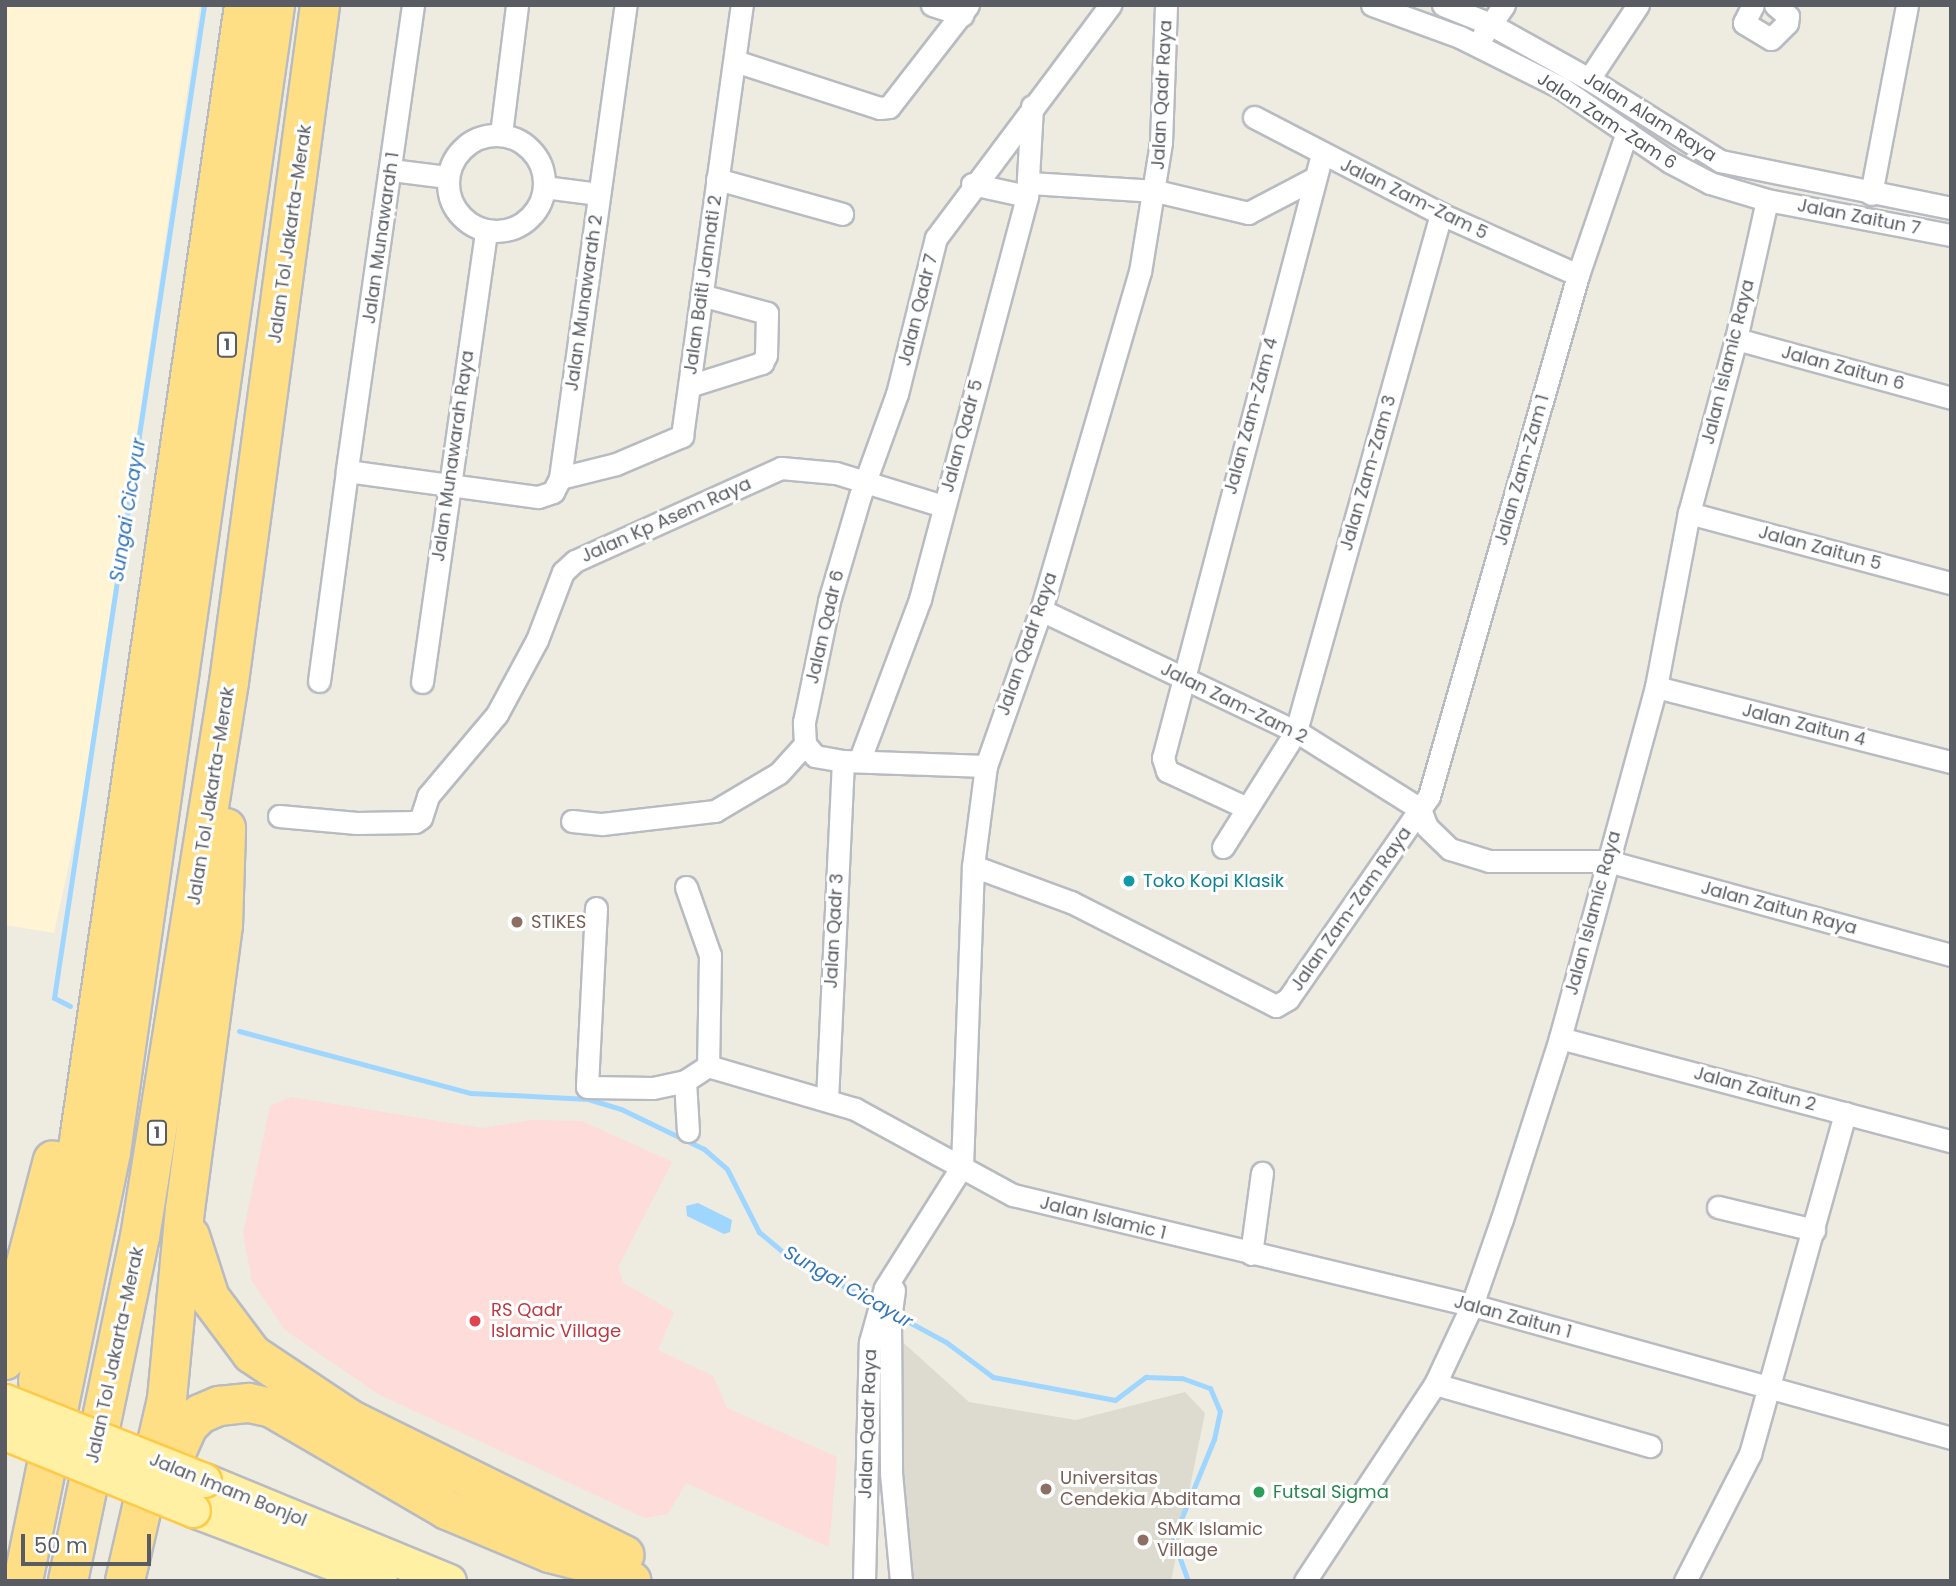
<!DOCTYPE html>
<meta charset="utf-8">
<style>
body{margin:0}
#map{position:relative;width:1956px;height:1586px;overflow:hidden;background:#eeebe0;font-family:Poppins,sans-serif}
div>[style]{position:absolute}
[style*='--x']{left:calc(var(--x)*1px);top:calc(var(--y)*1px);width:calc(var(--w)*1px);rotate:calc(var(--a)*1deg)}
.commercial>*{inset:0;background:#fff5d4}
.education>*{inset:0;background:#dddacf}
.medical>*{inset:0;background:#fddcd9}
.water>*{inset:0;background:#9fd6ff}
.stream>*{height:5px;margin:-2.5px;padding:0 2.5px;transform-origin:2.5px;border-radius:2.5px;background:#9fd6ff}
.roads{filter:drop-shadow(2px 0 #b8bbc1) drop-shadow(-2px 0 #b8bbc1) drop-shadow(0 2px #b8bbc1) drop-shadow(0 -2px #b8bbc1)}
.minor>*{height:21px;margin:-10.5px;padding:0 10.5px;transform-origin:10.5px;border-radius:10.5px;background:#fff}
.minor>.ring{margin:-10.5px;padding:0;box-sizing:content-box;background:none;border:21px solid #fff;border-radius:50%}
.primary>*{height:33px;margin:-16.5px;padding:0 16.5px;transform-origin:16.5px;border-radius:16.5px;background:#fff0a4}
.motorway>*{height:38px;margin:-19px;padding:0 19px;transform-origin:19px;border-radius:19px;background:#ffdf86}
.bridges{filter:drop-shadow(2px 0 #ffca48) drop-shadow(-2px 0 #ffca48) drop-shadow(0 2px #ffca48) drop-shadow(0 -2px #ffca48)}
.primary-bridge>*{height:33px;margin:-16.5px;padding:0 16.5px;transform-origin:16.5px;border-radius:16.5px;background:#fff0a4}
.dots>*{width:19px;height:19px;translate:-50% -50%;box-sizing:border-box;border:4px solid #fff;border-radius:50%}
span{translate:-50% -50%;white-space:nowrap;text-align:center;line-height:1.15;-webkit-text-stroke:6px #fff;paint-order:stroke}
.shield-label span{padding:2px 5px;background:#fff;border:2px solid;border-radius:5px;-webkit-text-stroke-width:0}
.shield-label{font-size:16px;color:#595d63;font-weight:700}
.street-label{font-size:18px;color:#595d63}
.culture-label{font-size:18px;color:#0d838f}
.left{translate:0 -50%;text-align:left}
.education-label{font-size:18px;color:#785e54}
.health-label{font-size:18px;color:#be3a42}
.leisure-label{font-size:18px;color:#27864d}
.water-label{font-size:19px;color:#3376ba;font-style:italic}
.frame{position:absolute;inset:0;border:7px solid #595d63;pointer-events:none}
.scale{position:absolute;left:21px;top:1534px;width:130px;height:32px;box-sizing:border-box;border:4px solid #595d63;border-top:0;padding-left:9px;font-size:21px;line-height:24px;white-space:nowrap;color:#595d63;-webkit-text-stroke:5px #fff;paint-order:stroke}
</style>
<div id="map">
<div class="commercial">
<div style="clip-path:polygon(5px 5px,200px 5px,82px 804px,54px 933px,5px 925px)"></div>
</div>
<div class="education">
<div style="clip-path:polygon(887px 1328px,969px 1402px,1076px 1420px,1185px 1392px,1205px 1413px,1171px 1581px,905px 1581px,911px 1541px,893px 1437px)"></div>
</div>
<div class="medical">
<div style="clip-path:polygon(291px 1097px,482px 1128px,531px 1120px,582px 1121px,672px 1162px,618px 1267px,623px 1283px,674px 1312px,658px 1350px,713px 1376px,727px 1408px,837px 1457px,829px 1547px,686px 1483px,668px 1514px,645px 1518px,378px 1394px,285px 1330px,252px 1281px,243px 1234px,270px 1106px)"></div>
</div>
<div class="water">
<div style="clip-path:polygon(698px 1203px,732px 1220px,730px 1232px,724px 1234px,687px 1216px,686px 1206px)"></div>
</div>
<div class="stream">
<div style="--x:70;--y:1006;--w:18;--a:-153"></div>
<div style="--x:54;--y:998;--w:1004;--a:-81.41"></div>
<div style="--x:239;--y:1031;--w:240;--a:15"></div>
<div style="--x:471;--y:1093;--w:117;--a:2.9"></div>
<div style="--x:588;--y:1099;--w:34;--a:17"></div>
<div style="--x:621;--y:1109;--w:92;--a:25.7"></div>
<div style="--x:704;--y:1149;--w:30;--a:41"></div>
<div style="--x:727;--y:1169;--w:71;--a:63.1"></div>
<div style="--x:759;--y:1232;--w:38;--a:40"></div>
<div style="--x:788;--y:1256;--w:99;--a:28.4"></div>
<div style="--x:896;--y:1315;--w:57;--a:28.4"></div>
<div style="--x:946;--y:1342;--w:59;--a:36.7"></div>
<div style="--x:993;--y:1377;--w:124;--a:10.7"></div>
<div style="--x:1115;--y:1400;--w:39;--a:-37"></div>
<div style="--x:1146;--y:1377;--w:36;--a:2"></div>
<div style="--x:1182;--y:1378;--w:30;--a:20"></div>
<div style="--x:1210;--y:1388;--w:25;--a:67"></div>
<div style="--x:1220;--y:1411;--w:29;--a:102"></div>
<div style="--x:1214;--y:1439;--w:108;--a:112.3"></div>
<div style="--x:1173;--y:1539;--w:45;--a:70.3"></div>
</div>
<div class="roads">
<div class="minor">
<div style="--x:413;--y:5;--w:471;--a:98.1"></div>
<div style="--x:347;--y:471;--w:193;--a:7.8"></div>
<div style="--x:538;--y:497;--w:16;--a:-18"></div>
<div style="--x:553;--y:492;--w:16;--a:-63"></div>
<div style="--x:560;--y:478;--w:478;--a:-82.1"></div>
<div style="--x:932;--y:5;--w:32;--a:18"></div>
<div style="--x:1372;--y:5;--w:94;--a:20"></div>
<div style="--x:1460;--y:37;--w:112;--a:26.6"></div>
<div style="--x:1560;--y:87;--w:133;--a:34.3"></div>
<div style="--x:1670;--y:162;--w:45;--a:27.7"></div>
<div style="--x:1710;--y:183;--w:59;--a:16.6"></div>
<div style="--x:1767;--y:200;--w:187;--a:10.8"></div>
<div style="--x:1443;--y:5;--w:51;--a:22"></div>
<div style="--x:1490;--y:24;--w:113;--a:29.1"></div>
<div style="--x:1589;--y:79;--w:155;--a:32"></div>
<div style="--x:1720;--y:161;--w:236;--a:11.5"></div>
<div style="--x:1753;--y:5;--w:20;--a:117"></div>
<div style="--x:1744;--y:23;--w:31;--a:31"></div>
<div style="--x:1771;--y:39;--w:23;--a:-45"></div>
<div style="--x:1787;--y:23;--w:7;--a:-82"></div>
<div style="--x:1788;--y:16;--w:17;--a:-140"></div>
<div style="--x:1483;--y:35;--w:37;--a:-55"></div>
<div style="--x:735;--y:61;--w:152;--a:18"></div>
<div style="--x:880;--y:108;--w:9;--a:-6"></div>
<div style="--x:889;--y:107;--w:129;--a:-52.2"></div>
<div style="--x:1589;--y:79;--w:89;--a:-56.5"></div>
<div style="--x:1254;--y:117;--w:211;--a:27.4"></div>
<div style="--x:1441;--y:214;--w:150;--a:24"></div>
<div style="--x:501;--y:134;--w:130;--a:-82.9"></div>
<div class="ring" style="left:448px;top:135px;width:75px;height:75px"></div>
<div style="--x:391;--y:170;--w:56;--a:7.1"></div>
<div style="--x:717;--y:179;--w:130;--a:15.6"></div>
<div style="--x:1030;--y:183;--w:126;--a:3.6"></div>
<div style="--x:1156;--y:191;--w:95;--a:13.4"></div>
<div style="--x:1248;--y:213;--w:73;--a:-27.6"></div>
<div style="--x:972;--y:184;--w:56;--a:12.3"></div>
<div style="--x:544;--y:187;--w:55;--a:7.3"></div>
<div style="--x:1871;--y:194;--w:192;--a:-79.2"></div>
<div style="--x:1736;--y:339;--w:223;--a:15.3"></div>
<div style="--x:689;--y:386;--w:77;--a:-17.5"></div>
<div style="--x:762;--y:363;--w:9;--a:-63"></div>
<div style="--x:766;--y:355;--w:42;--a:-88.6"></div>
<div style="--x:767;--y:313;--w:68;--a:-164.7"></div>
<div style="--x:560;--y:478;--w:58;--a:-14"></div>
<div style="--x:616;--y:464;--w:72;--a:-23"></div>
<div style="--x:682;--y:436;--w:435;--a:-82.1"></div>
<div style="--x:1689;--y:513;--w:271;--a:15"></div>
<div style="--x:1041;--y:610;--w:286;--a:25.5"></div>
<div style="--x:1299;--y:733;--w:143;--a:32.1"></div>
<div style="--x:1420;--y:809;--w:16;--a:-55"></div>
<div style="--x:1429;--y:796;--w:542;--a:-74.04"></div>
<div style="--x:1578;--y:275;--w:151;--a:-71.1"></div>
<div style="--x:319;--y:681;--w:212;--a:-82.4"></div>
<div style="--x:422;--y:682;--w:455;--a:-81.9"></div>
<div style="--x:1656;--y:687;--w:304;--a:14.3"></div>
<div style="--x:860;--y:759;--w:171;--a:-69.4"></div>
<div style="--x:920;--y:599;--w:417;--a:-75.1"></div>
<div style="--x:1027;--y:196;--w:90;--a:-86.8"></div>
<div style="--x:986;--y:766;--w:143;--a:-178"></div>
<div style="--x:843;--y:761;--w:28;--a:-170"></div>
<div style="--x:815;--y:756;--w:16;--a:-130"></div>
<div style="--x:805;--y:744;--w:22;--a:-93"></div>
<div style="--x:804;--y:722;--w:124;--a:-78.3"></div>
<div style="--x:829;--y:601;--w:109;--a:-73.6"></div>
<div style="--x:860;--y:496;--w:109;--a:-70.1"></div>
<div style="--x:897;--y:394;--w:161;--a:-76"></div>
<div style="--x:936;--y:238;--w:291;--a:-53.2"></div>
<div style="--x:1247;--y:808;--w:88;--a:-155.2"></div>
<div style="--x:1167;--y:771;--w:14;--a:-107"></div>
<div style="--x:1163;--y:758;--w:625;--a:-75.25"></div>
<div style="--x:279;--y:816;--w:78;--a:5.1"></div>
<div style="--x:357;--y:823;--w:58;--a:-1"></div>
<div style="--x:415;--y:822;--w:7;--a:-34"></div>
<div style="--x:421;--y:818;--w:23;--a:-72"></div>
<div style="--x:428;--y:796;--w:107;--a:-49.9"></div>
<div style="--x:497;--y:714;--w:84;--a:-61.6"></div>
<div style="--x:537;--y:640;--w:73;--a:-69.1"></div>
<div style="--x:563;--y:572;--w:16;--a:-43"></div>
<div style="--x:575;--y:561;--w:226;--a:-24.3"></div>
<div style="--x:781;--y:468;--w:55;--a:5.2"></div>
<div style="--x:836;--y:473;--w:112;--a:17.1"></div>
<div style="--x:572;--y:821;--w:30;--a:6"></div>
<div style="--x:602;--y:824;--w:114;--a:-6.6"></div>
<div style="--x:715;--y:811;--w:74;--a:-30.7"></div>
<div style="--x:779;--y:773;--w:39;--a:-48"></div>
<div style="--x:1223;--y:847;--w:137;--a:-57.8"></div>
<div style="--x:1296;--y:731;--w:537;--a:-74.33"></div>
<div style="--x:973;--y:866;--w:104;--a:20.2"></div>
<div style="--x:1071;--y:902;--w:230;--a:26.9"></div>
<div style="--x:1276;--y:1006;--w:14;--a:-30"></div>
<div style="--x:1288;--y:999;--w:231;--a:-55.2"></div>
<div style="--x:1420;--y:809;--w:19;--a:69"></div>
<div style="--x:1427;--y:827;--w:32;--a:44"></div>
<div style="--x:1450;--y:849;--w:41;--a:17.1"></div>
<div style="--x:1489;--y:861;--w:118;--a:0"></div>
<div style="--x:1607;--y:861;--w:357;--a:15.3"></div>
<div style="--x:686;--y:887;--w:72;--a:70.6"></div>
<div style="--x:710;--y:955;--w:111;--a:91"></div>
<div style="--x:708;--y:1066;--w:153;--a:16.3"></div>
<div style="--x:855;--y:1109;--w:180;--a:28.6"></div>
<div style="--x:1013;--y:1195;--w:472;--a:13.5"></div>
<div style="--x:1472;--y:1305;--w:497;--a:15.5"></div>
<div style="--x:596;--y:908;--w:179;--a:92.9"></div>
<div style="--x:587;--y:1087;--w:66;--a:0.9"></div>
<div style="--x:653;--y:1088;--w:33;--a:-12"></div>
<div style="--x:685;--y:1081;--w:27;--a:-33"></div>
<div style="--x:1560;--y:1038;--w:404;--a:14.8"></div>
<div style="--x:685;--y:1081;--w:50;--a:86.6"></div>
<div style="--x:827;--y:1100;--w:339;--a:-87.3"></div>
<div style="--x:1718;--y:1207;--w:99;--a:13.5"></div>
<div style="--x:1251;--y:1254;--w:82;--a:-82.3"></div>
<div style="--x:894;--y:1290;--w:30;--a:98"></div>
<div style="--x:890;--y:1320;--w:153;--a:89.6"></div>
<div style="--x:891;--y:1473;--w:108;--a:84.7"></div>
<div style="--x:1435;--y:1384;--w:224;--a:16.1"></div>
<div style="--x:864;--y:1581;--w:239;--a:-88.6"></div>
<div style="--x:870;--y:1342;--w:56;--a:-74.5"></div>
<div style="--x:885;--y:1288;--w:144;--a:-57.7"></div>
<div style="--x:962;--y:1166;--w:300;--a:-87.9"></div>
<div style="--x:973;--y:866;--w:101;--a:-82.6"></div>
<div style="--x:986;--y:766;--w:165;--a:-70.6"></div>
<div style="--x:1041;--y:610;--w:352;--a:-73.7"></div>
<div style="--x:1140;--y:272;--w:132;--a:-80.8"></div>
<div style="--x:1161;--y:142;--w:137;--a:-87.9"></div>
<div style="--x:1305;--y:1581;--w:236;--a:-56.6"></div>
<div style="--x:1435;--y:1384;--w:87;--a:-64.9"></div>
<div style="--x:1472;--y:1305;--w:91;--a:-70.8"></div>
<div style="--x:1502;--y:1219;--w:190;--a:-72.2"></div>
<div style="--x:1560;--y:1038;--w:364;--a:-74.7"></div>
<div style="--x:1656;--y:687;--w:177;--a:-79.3"></div>
<div style="--x:1689;--y:513;--w:180;--a:-74.9"></div>
<div style="--x:1736;--y:339;--w:142;--a:-77.4"></div>
<div style="--x:1685;--y:1581;--w:143;--a:-62.9"></div>
<div style="--x:1750;--y:1454;--w:354;--a:-74.4"></div>
</div>
<div class="primary">
<div style="--x:204;--y:1480;--w:265;--a:22.4"></div>
<div style="--x:193;--y:1510;--w:200;--a:20.8"></div>
</div>
<div class="motorway">
<div style="--x:190;--y:1236;--w:65;--a:72.1"></div>
<div style="--x:210;--y:1298;--w:70;--a:53.1"></div>
<div style="--x:252;--y:1354;--w:119;--a:33.7"></div>
<div style="--x:351;--y:1420;--w:305;--a:26.3"></div>
<div style="--x:5;--y:1360;--w:40;--a:-81.5"></div>
<div style="--x:11;--y:1320;--w:165;--a:-75.3"></div>
<div style="--x:38;--y:1381;--w:251;--a:-80.3"></div>
<div style="--x:80;--y:1134;--w:1141;--a:-81.73"></div>
<div style="--x:167;--y:1473;--w:51;--a:-65.9"></div>
<div style="--x:188;--y:1426;--w:17;--a:-45"></div>
<div style="--x:200;--y:1414;--w:21;--a:-23"></div>
<div style="--x:219;--y:1406;--w:30;--a:-6"></div>
<div style="--x:249;--y:1403;--w:24;--a:12"></div>
<div style="--x:272;--y:1408;--w:203;--a:30.2"></div>
<div style="--x:447;--y:1510;--w:112;--a:22.7"></div>
<div style="--x:550;--y:1553;--w:57;--a:14.3"></div>
<div style="--x:605;--y:1567;--w:30;--a:28"></div>
<div style="--x:23;--y:1581;--w:438;--a:-78.4"></div>
<div style="--x:111;--y:1152;--w:1159;--a:-81.86"></div>
<div style="--x:68;--y:1581;--w:351;--a:-78.2"></div>
<div style="--x:140;--y:1237;--w:562;--a:-80.89"></div>
<div style="--x:229;--y:682;--w:683;--a:-82.34"></div>
<div style="--x:125;--y:1581;--w:187;--a:-77"></div>
<div style="--x:167;--y:1399;--w:190;--a:-84.6"></div>
<div style="--x:185;--y:1210;--w:287;--a:-82.4"></div>
<div style="--x:223;--y:926;--w:98;--a:-88.2"></div>
</div>
</div>
<div class="bridges">
<div class="primary-bridge">
<div style="--x:5;--y:1401;--w:214;--a:21.7"></div>
<div style="--x:5;--y:1433;--w:203;--a:22.3"></div>
</div>
</div>
<div class="dots">
<div style="left:1129px;top:881px;background:#0f9aa8"></div>
<div style="left:517px;top:922px;background:#8d6e63"></div>
<div style="left:475px;top:1321px;background:#e0444e"></div>
<div style="left:1046px;top:1489px;background:#8d6e63"></div>
<div style="left:1259px;top:1492px;background:#2e9e5b"></div>
<div style="left:1143px;top:1540px;background:#8d6e63"></div>
</div>
<div class="shield-label">
<span style="left:227px;top:345px">1</span>
<span style="left:157px;top:1133px">1</span>
</div>
<div class="street-label">
<span style="left:1162px;top:95px;rotate:-87deg">Jalan Qadr Raya</span>
<span style="left:1650px;top:117px;rotate:32deg">Jalan Alam Raya</span>
<span style="left:1607px;top:121px;rotate:33deg">Jalan Zam-Zam 6</span>
<span style="left:1414px;top:199px;rotate:26deg">Jalan Zam-Zam 5</span>
<span style="left:1859px;top:217px;rotate:11deg">Jalan Zaitun 7</span>
<span style="left:290px;top:234px;rotate:-82deg">Jalan Tol Jakarta–Merak</span>
<span style="left:381px;top:238px;rotate:-82deg">Jalan Munawarah 1</span>
<span style="left:703px;top:285px;rotate:-82deg">Jalan Baiti Jannati 2</span>
<span style="left:584px;top:303px;rotate:-82deg">Jalan Munawarah 2</span>
<span style="left:918px;top:310px;rotate:-76deg">Jalan Qadr 7</span>
<span style="left:1728px;top:362px;rotate:-76deg">Jalan Islamic Raya</span>
<span style="left:1843px;top:368px;rotate:15deg">Jalan Zaitun 6</span>
<span style="left:1251px;top:416px;rotate:-75deg">Jalan Zam-Zam 4</span>
<span style="left:962px;top:436px;rotate:-75deg">Jalan Qadr 5</span>
<span style="left:453px;top:456px;rotate:-82deg">Jalan Munawarah Raya</span>
<span style="left:1522px;top:470px;rotate:-74deg">Jalan Zam-Zam 1</span>
<span style="left:1368px;top:473px;rotate:-74deg">Jalan Zam-Zam 3</span>
<span style="left:666px;top:520px;rotate:-24deg">Jalan Kp Asem Raya</span>
<span style="left:1820px;top:548px;rotate:15deg">Jalan Zaitun 5</span>
<span style="left:825px;top:627px;rotate:-77deg">Jalan Qadr 6</span>
<span style="left:1027px;top:644px;rotate:-71deg">Jalan Qadr Raya</span>
<span style="left:1234px;top:703px;rotate:26deg">Jalan Zam-Zam 2</span>
<span style="left:1804px;top:725px;rotate:14deg">Jalan Zaitun 4</span>
<span style="left:211px;top:796px;rotate:-81deg">Jalan Tol Jakarta–Merak</span>
<span style="left:1779px;top:908px;rotate:15deg">Jalan Zaitun Raya</span>
<span style="left:1351px;top:909px;rotate:-55deg">Jalan Zam-Zam Raya</span>
<span style="left:1593px;top:913px;rotate:-75deg">Jalan Islamic Raya</span>
<span style="left:834px;top:931px;rotate:-87deg">Jalan Qadr 3</span>
<span style="left:1755px;top:1089px;rotate:15deg">Jalan Zaitun 2</span>
<span style="left:1103px;top:1218px;rotate:14deg">Jalan Islamic 1</span>
<span style="left:1513px;top:1317px;rotate:15deg">Jalan Zaitun 1</span>
<span style="left:115px;top:1355px;rotate:-78deg">Jalan Tol Jakarta–Merak</span>
<span style="left:868px;top:1424px;rotate:-88deg">Jalan Qadr Raya</span>
<span style="left:228px;top:1490px;rotate:22deg">Jalan Imam Bonjol</span>
</div>
<div class="culture-label">
<span class="left" style="left:1143px;top:881px">Toko Kopi Klasik</span>
</div>
<div class="education-label">
<span class="left" style="left:531px;top:922px">STIKES</span>
<span class="left" style="left:1060px;top:1489px">Universitas<br>Cendekia Abditama</span>
<span class="left" style="left:1157px;top:1540px">SMK Islamic<br>Village</span>
</div>
<div class="health-label">
<span class="left" style="left:491px;top:1321px">RS Qadr<br>Islamic Village</span>
</div>
<div class="leisure-label">
<span class="left" style="left:1273px;top:1492px">Futsal Sigma</span>
</div>
<div class="water-label">
<span style="left:128px;top:510px;rotate:-81deg">Sungai Cicayur</span>
<span style="left:848px;top:1287px;rotate:30deg">Sungai Cicayur</span>
</div>
<div class="frame"></div>
<div class="scale">50 m</div>
</div>
